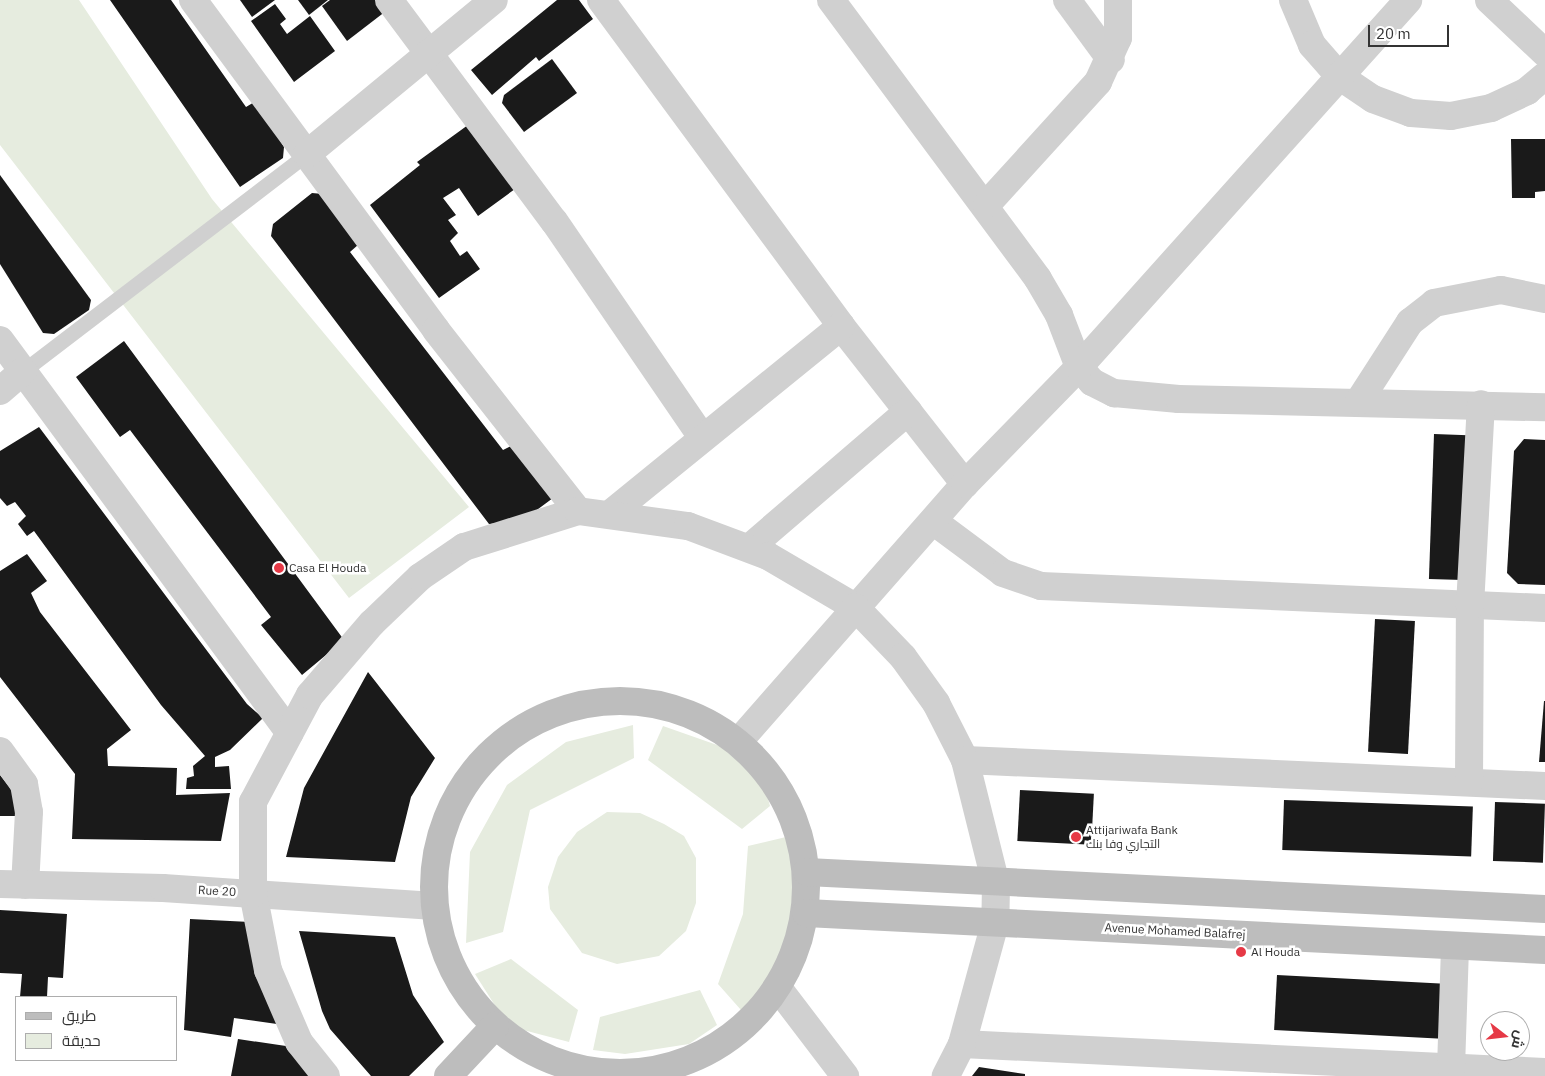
<!DOCTYPE html>
<meta charset="utf-8">
<style>
body{margin:0}
#map{position:relative;width:1545px;height:1076px;overflow:hidden;background:#fff;font-family:"IBM Plex Sans",Cairo,sans-serif}
div>[style]{position:absolute}
[style*='--x']{left:calc(var(--x)*1px);top:calc(var(--y)*1px);width:calc(var(--w)*1px);rotate:calc(var(--a)*1deg)}
.green>*{inset:0;background:#e6ecdf}
.building>*{inset:0;background:#1a1a1a;transform-origin:0 0}
.lane>*{height:15px;margin:-7.5px;padding:0 7.5px;transform-origin:7.5px;border-radius:7.5px;background:#d0d0d0}
.street>*{height:28px;margin:-14px;padding:0 14px;transform-origin:14px;border-radius:14px;background:#d0d0d0}
.secondary>*{height:28px;margin:-14px;padding:0 14px;transform-origin:14px;border-radius:14px;background:#bdbdbd}
.secondary>.ring{margin:-14px;padding:0;box-sizing:content-box;background:none;border:28px solid #bdbdbd;border-radius:50%}
.dots>*{width:14px;height:14px;translate:-50% -50%;box-sizing:border-box;border:2px solid #fff;border-radius:50%}
span{translate:-50% -50%;white-space:nowrap;text-align:center;line-height:1.15;-webkit-text-stroke:5px #fff;paint-order:stroke}
.poi-label{font-size:12px;color:#333}
.left{translate:0 -50%;text-align:left}
.street-label{font-size:12px;color:#333}
.legend{position:absolute;left:15px;top:996px;width:162px;height:65px;box-sizing:border-box;background:#fff;border:1px solid #adadad;margin:0;padding:6px 9px;list-style:none;font-size:15px;color:#333}
.legend li{display:flex;align-items:center;gap:10px;height:25px}
.legend b{width:25px;border:1px solid #adadad}
.north{position:absolute;left:1480px;top:1011px;width:50px;height:50px;box-sizing:border-box;background:#fff;border:1px solid #adadad;border-radius:50%;rotate:106deg;font-size:14px;font-weight:700;line-height:20px;text-align:center;color:#333}
.north::after{content:'';display:block;margin:auto;width:18px;height:22px;background:#e63946;clip-path:polygon(50% 0,100% 100%,50% 72%,0 100%)}
.scale{position:absolute;left:1368px;top:25px;width:81px;height:22px;box-sizing:border-box;border:2px solid #333;border-top:0;padding-left:6px;font-size:15px;line-height:18px;white-space:nowrap;color:#333;-webkit-text-stroke:4px #fff;paint-order:stroke}
</style>
<div id="map">
<div class="green">
<div style="clip-path:polygon(0 0,79px 0,212px 199px,469px 507px,349px 598px,0 145px)"></div>
<div style="clip-path:polygon(633px 725px,634px 758px,530px 810px,503px 932px,466px 943px,470px 852px,507px 785px,566px 742px)"></div>
<div style="clip-path:polygon(663px 726px,737px 752px,760px 769px,770px 806px,742px 829px,648px 760px)"></div>
<div style="clip-path:polygon(607px 812px,640px 813px,664px 824px,684px 836px,696px 858px,696px 903px,686px 931px,659px 956px,617px 964px,582px 953px,550px 909px,548px 887px,558px 857px,577px 832px)"></div>
<div style="clip-path:polygon(786px 837px,796px 871px,797px 918px,777px 973px,741px 1010px,718px 984px,743px 914px,748px 846px)"></div>
<div style="clip-path:polygon(511px 959px,578px 1010px,569px 1042px,508px 1026px,475px 974px)"></div>
<div style="clip-path:polygon(700px 990px,717px 1025px,689px 1044px,625px 1054px,593px 1050px,600px 1017px)"></div>
</div>
<div class="building">
<div style="clip-path:polygon(110px 0,171px 0,246px 107px,256px 101px,284px 147px,283px 158px,240px 187px)"></div>
<div style="clip-path:polygon(240px 0,275px 0,252px 17px)"></div>
<div style="clip-path:polygon(298px 0,328px 0,309px 15px)"></div>
<div style="clip-path:polygon(330px 0,378px 0,386px 11px,347px 41px,322px 6px)"></div>
<div style="clip-path:polygon(557px 0,579px 0,593px 19px,539px 61px,536px 57px,492px 95px,471px 70px)"></div>
<div style="clip-path:polygon(275px 4px,286px 19px,280px 24px,287px 34px,310px 16px,335px 51px,294px 82px,251px 21px)"></div>
<div style="clip-path:polygon(552px 59px,577px 93px,524px 132px,502px 103px,504px 95px)"></div>
<div style="clip-path:polygon(468px 125px,515px 189px,478px 216px,459px 188px,443px 198px,456px 215px,448px 220px,458px 233px,450px 241px,460px 256px,467px 251px,480px 269px,439px 298px,370px 205px,420px 165px,417px 162px)"></div>
<div style="clip-path:polygon(1511px 139px,1545px 139px,1545px 191px,1535px 192px,1535px 198px,1512px 198px)"></div>
<div style="clip-path:polygon(0 175px,91px 300px,89px 310px,54px 334px,43px 333px,0 264px)"></div>
<div style="clip-path:polygon(312px 193px,323px 194px,359px 244px,350px 252px,503px 450px,513px 445px,553px 498px,522px 521px,489px 524px,271px 236px,273px 224px)"></div>
<div style="clip-path:polygon(124px 341px,344px 640px,302px 675px,261px 625px,271px 617px,130px 430px,120px 437px,76px 377px)"></div>
<div style="clip-path:polygon(39px 427px,247px 704px,263px 718px,230px 750px,215px 757px,215px 767px,229px 766px,231px 789px,186px 789px,187px 778px,194px 776px,193px 766px,205px 756px,161px 705px,34px 531px,27px 536px,18px 524px,26px 516px,15px 502px,7px 506px,0 498px,0 451px)"></div>
<div style="left:1434px;top:434px;width:34px;height:145px;rotate:2deg"></div>
<div style="clip-path:polygon(1524px 439px,1545px 440px,1545px 585px,1518px 584px,1507px 573px,1514px 451px)"></div>
<div style="clip-path:polygon(27px 554px,47px 581px,31px 593px,40px 612px,131px 730px,107px 749px,108px 766px,177px 768px,176px 795px,230px 793px,221px 841px,72px 839px,75px 774px,0 677px,0 571px)"></div>
<div style="left:1375px;top:619px;width:40px;height:133px;rotate:3deg"></div>
<div style="clip-path:polygon(368px 672px,435px 758px,411px 797px,395px 862px,286px 857px,304px 788px)"></div>
<div style="clip-path:polygon(1544px 701px,1545px 701px,1545px 762px,1539px 762px)"></div>
<div style="clip-path:polygon(0 775px,18px 798px,16px 816px,0 816px)"></div>
<div style="left:1020px;top:790px;width:74px;height:51px;rotate:3deg"></div>
<div style="left:1284px;top:800px;width:189px;height:50px;rotate:2deg"></div>
<div style="left:1495px;top:802px;width:50px;height:59px;rotate:2deg"></div>
<div style="clip-path:polygon(0 910px,67px 914px,63px 978px,48px 977px,47px 997px,20px 997px,22px 974px,0 973px)"></div>
<div style="clip-path:polygon(190px 919px,250px 922px,277px 1024px,234px 1018px,231px 1037px,184px 1030px)"></div>
<div style="clip-path:polygon(299px 931px,395px 937px,413px 995px,444px 1042px,409px 1076px,371px 1076px,330px 1029px,322px 1011px)"></div>
<div style="left:1277px;top:975px;width:168px;height:55px;rotate:3deg"></div>
<div style="clip-path:polygon(238px 1039px,286px 1046px,310px 1076px,231px 1076px)"></div>
<div style="clip-path:polygon(979px 1067px,1025px 1074px,1025px 1076px,972px 1076px)"></div>
</div>
<div class="lane">
<div style="--x:23;--y:371;--w:357;--a:-37.4"></div>
</div>
<div class="street">
<div style="--x:193;--y:0;--w:410;--a:53.6"></div>
<div style="--x:436;--y:330;--w:230;--a:51.9"></div>
<div style="--x:389;--y:0;--w:276;--a:53.3"></div>
<div style="--x:554;--y:221;--w:260;--a:55.6"></div>
<div style="--x:601;--y:0;--w:405;--a:53.6"></div>
<div style="--x:841;--y:326;--w:201;--a:51.9"></div>
<div style="--x:831;--y:0;--w:347;--a:53.4"></div>
<div style="--x:1038;--y:279;--w:42;--a:59.7"></div>
<div style="--x:1059;--y:315;--w:56;--a:69"></div>
<div style="--x:1079;--y:367;--w:20;--a:49"></div>
<div style="--x:1092;--y:382;--w:25;--a:27"></div>
<div style="--x:1114;--y:393;--w:65;--a:5.3"></div>
<div style="--x:1179;--y:399;--w:366;--a:1.3"></div>
<div style="--x:1067;--y:0;--w:74;--a:53.7"></div>
<div style="--x:1293;--y:0;--w:49;--a:67.1"></div>
<div style="--x:1312;--y:45;--w:41;--a:48.9"></div>
<div style="--x:1339;--y:76;--w:41;--a:34.1"></div>
<div style="--x:1373;--y:99;--w:40;--a:20.2"></div>
<div style="--x:1411;--y:113;--w:40;--a:4.3"></div>
<div style="--x:1451;--y:116;--w:41;--a:-11.3"></div>
<div style="--x:1491;--y:108;--w:40;--a:-25"></div>
<div style="--x:1527;--y:91;--w:23;--a:-40"></div>
<div style="--x:1489;--y:0;--w:77;--a:43.4"></div>
<div style="--x:307;--y:154;--w:242;--a:-39.5"></div>
<div style="--x:987;--y:204;--w:165;--a:-47.7"></div>
<div style="--x:1098;--y:82;--w:48;--a:-65.6"></div>
<div style="--x:1118;--y:38;--w:38;--a:-90"></div>
<div style="--x:0;--y:340;--w:488;--a:53.6"></div>
<div style="--x:0;--y:391;--w:30;--a:-41"></div>
<div style="--x:1359;--y:401;--w:94;--a:-57.2"></div>
<div style="--x:1410;--y:322;--w:31;--a:-38"></div>
<div style="--x:1434;--y:303;--w:68;--a:-11"></div>
<div style="--x:1501;--y:290;--w:45;--a:11.6"></div>
<div style="--x:610;--y:514;--w:298;--a:-39.1"></div>
<div style="--x:933;--y:521;--w:87;--a:36.6"></div>
<div style="--x:1003;--y:573;--w:40;--a:18.9"></div>
<div style="--x:1041;--y:586;--w:504;--a:2.5"></div>
<div style="--x:749;--y:548;--w:210;--a:-40.7"></div>
<div style="--x:739;--y:741;--w:342;--a:-48.7"></div>
<div style="--x:965;--y:484;--w:163;--a:-45.7"></div>
<div style="--x:1079;--y:367;--w:493;--a:-48.1"></div>
<div style="--x:0;--y:751;--w:41;--a:54"></div>
<div style="--x:24;--y:784;--w:28;--a:80"></div>
<div style="--x:29;--y:812;--w:73;--a:93.1"></div>
<div style="--x:965;--y:760;--w:581;--a:2.57"></div>
<div style="--x:1469;--y:782;--w:176;--a:-89.7"></div>
<div style="--x:1470;--y:606;--w:202;--a:-86.9"></div>
<div style="--x:0;--y:884;--w:163;--a:1.4"></div>
<div style="--x:163;--y:888;--w:272;--a:3.8"></div>
<div style="--x:778;--y:988;--w:111;--a:52.7"></div>
<div style="--x:962;--y:1044;--w:584;--a:2.75"></div>
<div style="--x:1451;--y:1068;--w:122;--a:-88.1"></div>
<div style="--x:664;--y:1069;--w:9;--a:54"></div>
<div style="--x:326;--y:1076;--w:43;--a:-128.5"></div>
<div style="--x:299;--y:1042;--w:78;--a:-113.3"></div>
<div style="--x:268;--y:970;--w:78;--a:-101"></div>
<div style="--x:253;--y:893;--w:91;--a:-90"></div>
<div style="--x:253;--y:802;--w:121;--a:-62"></div>
<div style="--x:310;--y:695;--w:95;--a:-49.3"></div>
<div style="--x:372;--y:623;--w:66;--a:-43.8"></div>
<div style="--x:420;--y:577;--w:53;--a:-34.3"></div>
<div style="--x:464;--y:547;--w:120;--a:-17.5"></div>
<div style="--x:578;--y:511;--w:111;--a:7.8"></div>
<div style="--x:688;--y:526;--w:85;--a:20.6"></div>
<div style="--x:768;--y:556;--w:101;--a:30.4"></div>
<div style="--x:855;--y:607;--w:69;--a:46.2"></div>
<div style="--x:903;--y:657;--w:57;--a:54.3"></div>
<div style="--x:936;--y:703;--w:64;--a:63"></div>
<div style="--x:965;--y:760;--w:128;--a:76"></div>
<div style="--x:996;--y:884;--w:39;--a:91"></div>
<div style="--x:995;--y:923;--w:125;--a:105.3"></div>
<div style="--x:962;--y:1044;--w:36;--a:117"></div>
</div>
<div class="secondary">
<div class="ring" style="left:434px;top:701px;width:344px;height:344px"></div>
<div style="--x:807;--y:872;--w:739;--a:2.87"></div>
<div style="--x:806;--y:913;--w:740;--a:2.87"></div>
<div style="--x:448;--y:1076;--w:69;--a:-46.8"></div>
</div>
<div class="dots">
<div style="left:279px;top:568px;background:#e63946"></div>
<div style="left:1076px;top:837px;background:#e63946"></div>
<div style="left:1241px;top:952px;background:#e63946"></div>
</div>
<div class="poi-label">
<span class="left" style="left:289px;top:568px">Casa El Houda</span>
<span class="left" style="left:1086px;top:837px">Attijariwafa Bank<br>التجاري وفا بنك</span>
<span class="left" style="left:1251px;top:952px">Al Houda</span>
</div>
<div class="street-label">
<span style="left:217px;top:891px;rotate:3deg">Rue 20</span>
<span style="left:1175px;top:931px;rotate:3deg">Avenue Mohamed Balafrej</span>
</div>
<ul class="legend">
<li><b style="height:6px;background:#bdbdbd"></b>طريق</li>
<li><b style="height:14px;background:#e6ecdf"></b>حديقة</li>
</ul>
<div class="north">ش</div>
<div class="scale">20 m</div>
</div>
